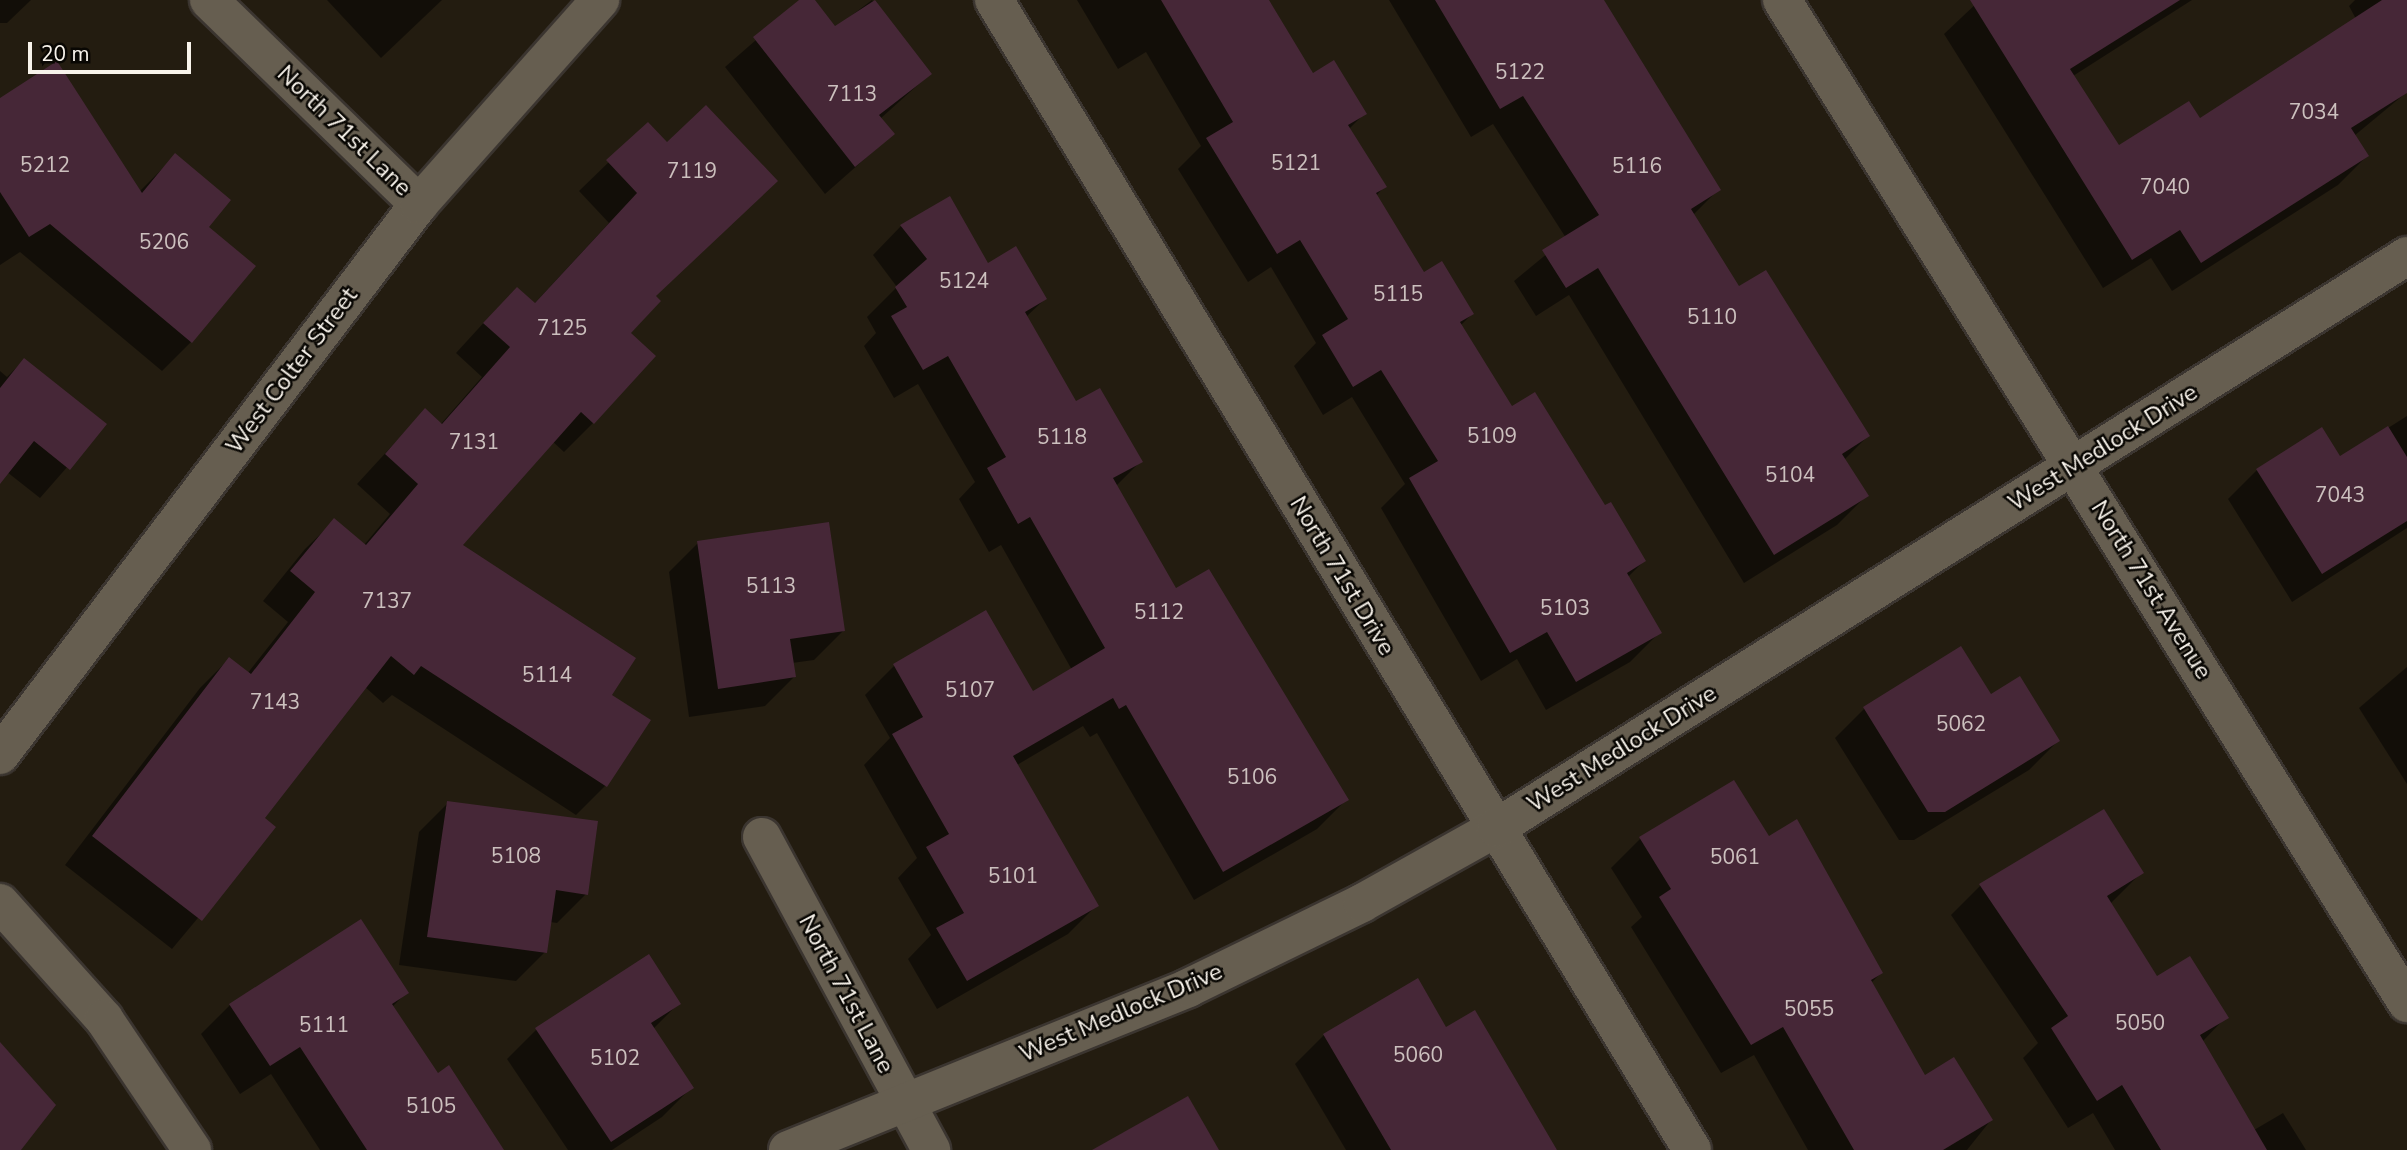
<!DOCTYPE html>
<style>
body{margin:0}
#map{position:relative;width:2407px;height:1150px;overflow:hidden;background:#231c10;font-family:"Nunito Sans",sans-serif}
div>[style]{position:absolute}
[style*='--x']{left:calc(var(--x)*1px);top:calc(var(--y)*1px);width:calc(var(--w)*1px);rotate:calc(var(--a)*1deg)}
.shadow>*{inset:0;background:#0007}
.building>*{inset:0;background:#462737}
.roads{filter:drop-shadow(2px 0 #3b3530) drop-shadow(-2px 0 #3b3530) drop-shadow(0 2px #3b3530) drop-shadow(0 -2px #3b3530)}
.street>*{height:38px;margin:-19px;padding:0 19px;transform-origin:19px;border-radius:19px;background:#665e50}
span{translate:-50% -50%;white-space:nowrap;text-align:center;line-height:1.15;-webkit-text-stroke:5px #090703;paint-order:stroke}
.number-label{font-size:21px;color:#ccc0be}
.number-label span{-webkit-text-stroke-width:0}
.street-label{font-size:24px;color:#f8f3eb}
.scale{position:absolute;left:28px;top:42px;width:163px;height:32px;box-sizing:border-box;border:4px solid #f8f3eb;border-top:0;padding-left:9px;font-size:21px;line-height:24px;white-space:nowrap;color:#f8f3eb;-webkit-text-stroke:5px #090703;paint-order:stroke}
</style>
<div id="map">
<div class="shadow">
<div style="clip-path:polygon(0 0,31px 0,7px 23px,0 23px)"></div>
<div style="clip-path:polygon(327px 0,442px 0,381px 58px)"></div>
<div style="clip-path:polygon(802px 0,813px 0,835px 28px,872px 0,930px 74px,880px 119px,893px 134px,825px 194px,725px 67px)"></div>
<div style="clip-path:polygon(1077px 0,1267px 0,1312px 76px,1365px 113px,1349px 129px,1384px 187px,1376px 196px,1423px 274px,1472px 314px,1460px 326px,1511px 408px,1604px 508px,1644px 561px,1628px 577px,1659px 633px,1630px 662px,1546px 710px,1517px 659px,1481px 681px,1381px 508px,1405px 484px,1352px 397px,1323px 415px,1294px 366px,1316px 343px,1271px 267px,1248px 282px,1178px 169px,1201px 146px,1146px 52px,1118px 69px)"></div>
<div style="clip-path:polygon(1389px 0,1603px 0,1719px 189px,1693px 215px,1738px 289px,1868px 436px,1844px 460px,1866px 496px,1837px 525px,1744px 583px,1569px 295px,1536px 316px,1514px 281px,1566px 238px,1493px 124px,1471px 137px)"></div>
<div style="clip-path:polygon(1980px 0,2192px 0,2073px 76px,2119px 147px,2199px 121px,2356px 19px,2349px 6px,2355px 0,2407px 0,2407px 92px,2354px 136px,2367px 156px,2338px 185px,2172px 291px,2151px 258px,2103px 288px,1944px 34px)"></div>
<div style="clip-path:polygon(0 101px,139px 192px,175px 156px,207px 227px,191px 342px,162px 371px,20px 252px,0 265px)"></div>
<div style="clip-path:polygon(648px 124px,654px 297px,628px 333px,593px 423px,564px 452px,552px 441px,460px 546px,609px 695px,649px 721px,605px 786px,576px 815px,392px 695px,383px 703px,365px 687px,262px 818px,274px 827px,172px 949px,65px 865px,200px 688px,229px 659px,247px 674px,288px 622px,263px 601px,305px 549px,334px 521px,364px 545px,390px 514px,357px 484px,425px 410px,440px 425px,482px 377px,456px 353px,488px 318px,534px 304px,609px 223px,579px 191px)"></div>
<div style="clip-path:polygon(901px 226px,1045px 299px,1026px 317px,1075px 404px,1141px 461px,1116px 486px,1175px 590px,1346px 800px,1317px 829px,1194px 900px,1097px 733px,1090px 737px,1083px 726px,1017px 765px,1097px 905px,1068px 934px,937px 1009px,908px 959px,931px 935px,898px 878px,917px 858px,864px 765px,890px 738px,865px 695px,894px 666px,985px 613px,1032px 694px,1072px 670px,1001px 545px,989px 552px,959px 499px,975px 482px,918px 384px,894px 398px,864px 346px,876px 333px,867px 317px,897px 287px,873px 255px)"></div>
<div style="clip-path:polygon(24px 360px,105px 424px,40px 498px,7px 472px,0 481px,0 371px,7px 377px)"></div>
<div style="clip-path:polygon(2407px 416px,2407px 528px,2292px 602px,2228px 499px,2257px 470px,2339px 459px)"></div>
<div style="clip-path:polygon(698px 543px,843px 631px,814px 660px,792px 663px,794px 677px,765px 706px,689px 717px,669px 572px)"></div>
<div style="clip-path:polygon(1960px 649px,1990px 697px,2058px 741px,2029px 770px,1914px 840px,1899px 840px,1835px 738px,1864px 709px)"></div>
<div style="clip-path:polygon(2407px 667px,2407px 784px,2359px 708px)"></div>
<div style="clip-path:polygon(448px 803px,586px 894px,557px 923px,550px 922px,545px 952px,516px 981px,399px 965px,419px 832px)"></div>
<div style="clip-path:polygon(2104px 811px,2141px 873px,2110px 904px,2157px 979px,2226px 1017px,2202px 1042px,2254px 1130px,2283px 1113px,2306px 1150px,2115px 1150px,2093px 1113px,2068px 1128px,2023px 1058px,2038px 1043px,1951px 915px,1980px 886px)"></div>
<div style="clip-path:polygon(1640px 839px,1768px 839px,1881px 973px,1871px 983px,1925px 1078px,1991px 1120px,1967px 1150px,1808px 1150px,1754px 1055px,1721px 1073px,1631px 927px,1642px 917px,1611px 868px)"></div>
<div style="clip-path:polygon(360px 921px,406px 993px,392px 1007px,437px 1075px,502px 1150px,320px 1150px,271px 1074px,240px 1094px,201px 1034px,230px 1005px)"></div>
<div style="clip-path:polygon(679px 1003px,653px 1029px,691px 1088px,662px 1117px,612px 1150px,568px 1150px,507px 1059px,536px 1030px)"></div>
<div style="clip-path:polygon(1446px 1029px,1557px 1150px,1346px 1150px,1295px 1064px,1324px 1035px)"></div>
</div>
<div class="building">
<div style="clip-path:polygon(799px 0,815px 0,835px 26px,875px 0,932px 74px,879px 115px,895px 134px,855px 167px,753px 37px)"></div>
<div style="clip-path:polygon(1161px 0,1269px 0,1313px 73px,1334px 60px,1367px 114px,1348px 125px,1387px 187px,1376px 193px,1424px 272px,1442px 261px,1474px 314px,1460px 322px,1512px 406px,1535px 392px,1605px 505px,1611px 502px,1646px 561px,1627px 573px,1662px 633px,1576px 682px,1547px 632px,1510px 653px,1409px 478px,1438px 461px,1381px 370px,1353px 387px,1322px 335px,1348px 319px,1300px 240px,1277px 254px,1206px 138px,1233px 122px)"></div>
<div style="clip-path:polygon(1435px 0,1604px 0,1721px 190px,1691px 209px,1739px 286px,1766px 270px,1870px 436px,1842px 454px,1869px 496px,1774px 555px,1598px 268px,1566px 288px,1542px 250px,1599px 215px,1523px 96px,1500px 109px)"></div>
<div style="clip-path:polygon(1970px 0,2180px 0,2070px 69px,2119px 145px,2189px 101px,2200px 118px,2382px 0,2407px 0,2407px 93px,2351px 128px,2369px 156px,2201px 263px,2180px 230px,2132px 260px)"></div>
<div style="clip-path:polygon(57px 61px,142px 193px,175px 153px,231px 200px,209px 227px,256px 266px,192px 343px,50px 224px,29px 237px,0 192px,0 98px)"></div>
<div style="clip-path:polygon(706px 105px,778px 181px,656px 296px,661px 301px,631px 333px,656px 356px,594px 424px,581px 412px,463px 545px,636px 658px,612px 695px,651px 720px,607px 787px,421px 666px,414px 675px,391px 656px,265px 818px,276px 827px,202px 921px,92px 836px,229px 657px,251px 674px,315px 592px,290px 571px,334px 518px,366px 545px,418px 484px,385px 454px,425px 408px,442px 424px,510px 347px,483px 323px,517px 287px,535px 303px,637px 193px,606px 160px,648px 122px,667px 142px)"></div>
<div style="clip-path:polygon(950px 196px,988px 263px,1016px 246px,1047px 299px,1025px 312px,1076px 401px,1100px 388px,1143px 462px,1113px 478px,1176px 588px,1209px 569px,1349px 800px,1223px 872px,1126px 705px,1119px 709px,1113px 698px,1013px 756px,1099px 906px,967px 981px,936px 928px,964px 913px,926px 847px,949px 834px,892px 734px,923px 717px,893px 664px,986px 610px,1033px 691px,1105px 648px,1030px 517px,1018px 524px,987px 468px,1006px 457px,948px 356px,923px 370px,891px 316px,907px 307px,895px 287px,927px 259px,900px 225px)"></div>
<div style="clip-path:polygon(24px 358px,107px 424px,70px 470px,34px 441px,0 484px,0 388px)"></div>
<div style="clip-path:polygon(2388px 426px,2407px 457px,2407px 521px,2322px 574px,2256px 469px,2322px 427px,2340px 456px)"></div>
<div style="clip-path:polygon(829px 522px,845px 631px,790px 639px,796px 677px,718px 689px,697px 541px)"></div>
<div style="clip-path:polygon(1961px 646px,1991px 694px,2020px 676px,2060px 741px,1945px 812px,1928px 812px,1863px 707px)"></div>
<div style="clip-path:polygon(1734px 780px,1769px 836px,1797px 819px,1883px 973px,1871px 980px,1925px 1075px,1954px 1057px,1993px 1120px,1943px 1150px,1854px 1150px,1783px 1027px,1751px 1045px,1659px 897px,1671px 889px,1639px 837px)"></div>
<div style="clip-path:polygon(447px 801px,598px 821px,588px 895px,556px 890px,547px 953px,427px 937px)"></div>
<div style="clip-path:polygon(2104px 809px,2144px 873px,2107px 896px,2157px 976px,2190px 956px,2229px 1018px,2200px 1035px,2267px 1150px,2161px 1150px,2122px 1085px,2097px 1101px,2051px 1028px,2068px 1016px,1979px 884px)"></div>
<div style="clip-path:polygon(361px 919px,409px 993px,392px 1004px,438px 1073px,449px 1065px,504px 1150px,367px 1150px,300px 1047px,270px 1066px,229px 1004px)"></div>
<div style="clip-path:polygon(649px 954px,681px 1004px,651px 1023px,694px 1088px,611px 1142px,535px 1028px)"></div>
<div style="clip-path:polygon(1418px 978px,1446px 1027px,1475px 1010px,1557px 1150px,1391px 1150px,1323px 1034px)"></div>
<div style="clip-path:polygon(0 1042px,56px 1105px,21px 1150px,0 1150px)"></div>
<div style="clip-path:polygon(1188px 1096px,1219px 1150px,1092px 1150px)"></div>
</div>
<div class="roads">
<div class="street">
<div style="--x:209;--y:0;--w:293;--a:44.2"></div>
<div style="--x:994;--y:0;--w:1345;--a:58.74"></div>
<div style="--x:1782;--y:0;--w:1182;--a:58.07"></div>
<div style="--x:0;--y:755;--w:692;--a:-52.75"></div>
<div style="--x:419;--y:204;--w:273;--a:-48.4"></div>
<div style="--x:762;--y:837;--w:356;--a:61.6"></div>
<div style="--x:0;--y:903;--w:156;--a:48.1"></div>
<div style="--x:104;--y:1019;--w:158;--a:56.1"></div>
<div style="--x:788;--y:1150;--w:432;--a:-22"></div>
<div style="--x:1188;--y:988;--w:194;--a:-26"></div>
<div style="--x:1362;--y:903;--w:154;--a:-29.2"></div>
<div style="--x:1496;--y:828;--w:1076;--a:-32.12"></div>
</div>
</div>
<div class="number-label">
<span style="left:1520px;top:72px">5122</span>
<span style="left:852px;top:94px">7113</span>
<span style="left:2314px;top:112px">7034</span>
<span style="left:1296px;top:163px">5121</span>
<span style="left:45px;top:165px">5212</span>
<span style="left:1637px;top:166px">5116</span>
<span style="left:692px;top:171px">7119</span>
<span style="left:2165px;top:187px">7040</span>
<span style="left:164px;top:242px">5206</span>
<span style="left:964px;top:281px">5124</span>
<span style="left:1398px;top:294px">5115</span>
<span style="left:1712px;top:317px">5110</span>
<span style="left:562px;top:328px">7125</span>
<span style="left:1492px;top:436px">5109</span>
<span style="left:1062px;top:437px">5118</span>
<span style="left:474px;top:442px">7131</span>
<span style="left:1790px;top:475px">5104</span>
<span style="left:2340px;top:495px">7043</span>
<span style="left:771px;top:586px">5113</span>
<span style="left:387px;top:601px">7137</span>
<span style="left:1565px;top:608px">5103</span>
<span style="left:1159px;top:612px">5112</span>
<span style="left:547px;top:675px">5114</span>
<span style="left:970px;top:690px">5107</span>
<span style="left:275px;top:702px">7143</span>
<span style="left:1961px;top:724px">5062</span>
<span style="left:1252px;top:777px">5106</span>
<span style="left:516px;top:856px">5108</span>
<span style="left:1735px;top:857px">5061</span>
<span style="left:1013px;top:876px">5101</span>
<span style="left:1809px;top:1009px">5055</span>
<span style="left:2140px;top:1023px">5050</span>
<span style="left:324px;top:1025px">5111</span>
<span style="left:1418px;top:1055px">5060</span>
<span style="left:615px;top:1058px">5102</span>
<span style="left:431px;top:1106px">5105</span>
</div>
<div class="street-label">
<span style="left:344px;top:131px;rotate:44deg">North 71st Lane</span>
<span style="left:292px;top:371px;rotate:-53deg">West Colter Street</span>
<span style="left:2103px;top:448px;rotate:-32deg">West Medlock Drive</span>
<span style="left:1342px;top:576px;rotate:59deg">North 71st Drive</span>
<span style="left:2151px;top:590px;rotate:58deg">North 71st Avenue</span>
<span style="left:1622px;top:749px;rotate:-32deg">West Medlock Drive</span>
<span style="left:846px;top:994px;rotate:62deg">North 71st Lane</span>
<span style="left:1121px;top:1013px;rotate:-23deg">West Medlock Drive</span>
</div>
<div class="scale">20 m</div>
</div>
